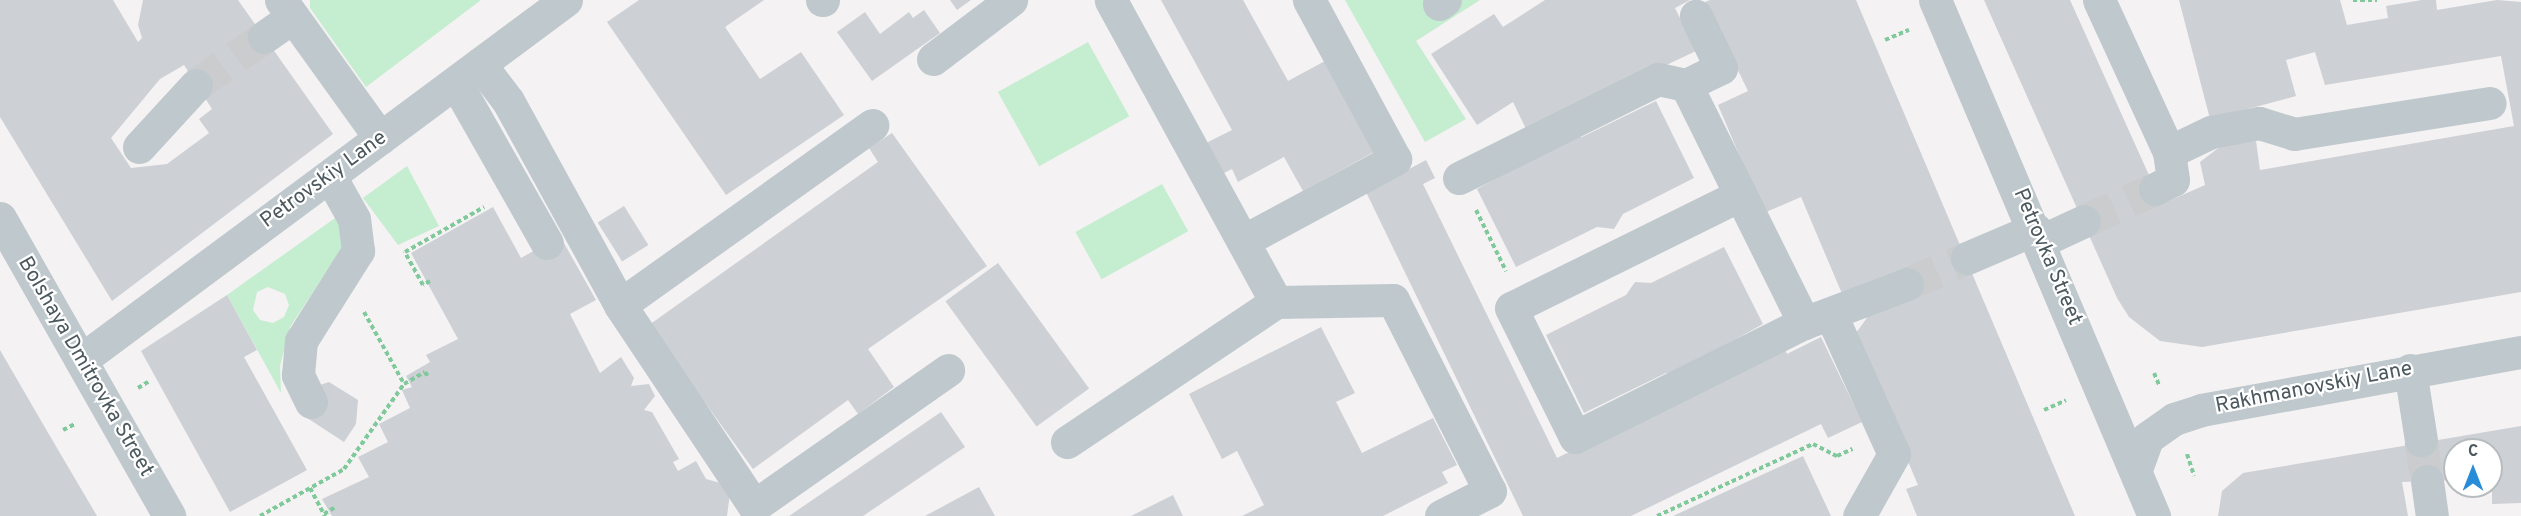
<!DOCTYPE html>
<meta charset="utf-8">
<style>
body{margin:0}
#map{position:relative;width:2521px;height:516px;overflow:hidden;background:#f4f2f3;font-family:Overpass,sans-serif}
div>[style]{position:absolute}
[style*='--x']{left:calc(var(--x)*1px);top:calc(var(--y)*1px);width:calc(var(--w)*1px);rotate:calc(var(--a)*1deg)}
.green>*{inset:0;background:#c5edcf;transform-origin:0 0}
.building>*{inset:0;background:#cdd0d4;transform-origin:0 0}
.minor-tunnel>*{height:33px;margin-top:-16.5px;transform-origin:0;background:repeating-linear-gradient(90deg,#caccce 0 33px,transparent 0 49px)}
.path>*{height:4px;margin-top:-2px;transform-origin:0;background:repeating-linear-gradient(90deg,#7fc99b 0 4.5px,transparent 0 7.5px)}
.minor>*{height:33px;margin:-16.5px;padding:0 16.5px;transform-origin:16.5px;border-radius:16.5px;background:#bfc8cd}
span{translate:-50% -50%;white-space:nowrap;text-align:center;line-height:1.15;-webkit-text-stroke:4.5px #fff;paint-order:stroke}
.street-label{font-size:21px;color:#4b585e}
.north{position:absolute;left:2443px;top:438px;width:60px;height:60px;box-sizing:border-box;background:#fff;border:2px solid #b7bcbf;border-radius:50%;rotate:0deg;font-size:16px;font-weight:700;line-height:24px;text-align:center;color:#4b585e}
.north::after{content:'';display:block;margin:auto;width:21px;height:27px;background:#288cd9;clip-path:polygon(50% 0,100% 100%,50% 72%,0 100%)}
</style>
<div id="map">
<div class="green">
<div style="clip-path:polygon(310px 0,481px 0,366px 87px,310px 8px)"></div>
<div style="clip-path:polygon(1345px 0,1480px 0,1416px 41px,1466px 119px,1425px 142px)"></div>
<div style="left:1088px;top:42px;width:85px;height:103px;rotate:61deg"></div>
<div style="clip-path:polygon(407px 166px,439px 226px,398px 245px,363px 198px)"></div>
<div style="left:1162px;top:184px;width:54px;height:99px;rotate:61deg"></div>
<div style="clip-path:polygon(evenodd,338px 216px,348px 239px,290px 327px,280px 366px,281px 393px,227px 295px,338px 216px,268px 287px,285px 294px,289px 305px,284px 317px,273px 323px,260px 320px,253px 310px,257px 292px,268px 287px)"></div>
</div>
<div class="building">
<div style="clip-path:polygon(evenodd,0 0,113px 0,138px 42px,142px 38px,138px 25px,143px 0,238px 0,333px 134px,112px 301px,0 117px,0 0,184px 65px,212px 109px,199px 119px,209px 133px,167px 164px,131px 168px,111px 138px,160px 79px,184px 65px)"></div>
<div style="clip-path:polygon(639px 0,764px 0,725px 27px,760px 79px,801px 52px,844px 115px,726px 195px,607px 22px)"></div>
<div style="clip-path:polygon(950px 0,971px 0,957px 10px)"></div>
<div style="clip-path:polygon(1161px 0,1243px 0,1288px 81px,1325px 61px,1374px 152px,1303px 191px,1284px 157px,1238px 182px,1232px 169px,1220px 175px,1204px 144px,1232px 130px)"></div>
<div style="clip-path:polygon(1545px 0,1690px 0,1675px 8px,1696px 51px,1527px 131px,1513px 102px,1477px 125px,1431px 54px,1494px 14px,1503px 27px)"></div>
<div style="clip-path:polygon(1710px 0,1856px 0,2075px 516px,1917px 516px,1906px 489px,1918px 485px,1858px 344px,1856px 333px,1869px 315px,1843px 296px,1801px 197px,1764px 213px,1718px 105px,1748px 91px,1705px 2px)"></div>
<div style="clip-path:polygon(1984px 0,2070px 0,2162px 204px,2205px 185px,2200px 162px,2221px 146px,2256px 141px,2260px 170px,2514px 126px,2501px 56px,2325px 85px,2315px 52px,2286px 60px,2296px 96px,2210px 119px,2179px 0,2340px 0,2347px 25px,2388px 18px,2386px 6px,2422px 0,2436px 0,2437px 10px,2497px 0,2521px 2px,2521px 292px,2202px 347px,2160px 341px,2129px 317px,2117px 298px)"></div>
<div style="clip-path:polygon(924px 10px,940px 33px,872px 81px,837px 32px,865px 12px,880px 34px,909px 12px,913px 18px)"></div>
<div style="clip-path:polygon(1656px 101px,1694px 178px,1623px 214px,1614px 229px,1597px 227px,1516px 267px,1477px 189px,1575px 135px,1582px 137px)"></div>
<div style="clip-path:polygon(892px 133px,987px 266px,868px 349px,894px 387px,858px 414px,848px 400px,753px 469px,649px 325px,878px 162px,869px 148px)"></div>
<div style="clip-path:polygon(1426px 160px,1435px 178px,1423px 184px,1557px 458px,1784px 347px,1787px 354px,1821px 337px,1862px 422px,1828px 438px,1821px 424px,1631px 516px,1523px 516px,1366px 192px)"></div>
<div style="left:624px;top:206px;width:46px;height:31px;rotate:58deg"></div>
<div style="clip-path:polygon(493px 207px,521px 258px,560px 236px,596px 300px,570px 314px,600px 373px,621px 357px,634px 378px,631px 386px,649px 384px,655px 396px,644px 410px,652px 412px,679px 459px,673px 462px,678px 471px,696px 461px,706px 479px,731px 486px,727px 516px,332px 516px,322px 499px,369px 477px,358px 457px,388px 442px,379px 424px,410px 408px,402px 390px,412px 387px,406px 376px,430px 362px,426px 355px,458px 339px,411px 253px)"></div>
<div style="clip-path:polygon(1724px 247px,1763px 324px,1671px 375px,1666px 373px,1584px 413px,1546px 335px,1626px 295px,1635px 282px,1651px 283px)"></div>
<div style="left:998px;top:263px;width:155px;height:65px;rotate:54deg"></div>
<div style="clip-path:polygon(227px 295px,257px 350px,244px 357px,307px 470px,230px 512px,141px 351px)"></div>
<div style="clip-path:polygon(1321px 327px,1355px 393px,1336px 402px,1362px 453px,1433px 418px,1457px 465px,1442px 472px,1448px 483px,1383px 516px,1242px 516px,1264px 505px,1237px 451px,1222px 459px,1189px 394px)"></div>
<div style="clip-path:polygon(0 350px,47px 431px,97px 516px,0 516px)"></div>
<div style="clip-path:polygon(329px 382px,358px 400px,356px 424px,344px 442px,301px 414px,317px 386px)"></div>
<div style="clip-path:polygon(941px 412px,965px 447px,863px 516px,789px 516px)"></div>
<div style="clip-path:polygon(2521px 426px,2521px 503px,2492px 504px,2492px 492px,2460px 493px,2459px 486px,2491px 486px,2491px 450px,2455px 450px,2455px 480px,2402px 482px,2408px 516px,2218px 516px,2222px 491px,2243px 473px)"></div>
<div style="clip-path:polygon(1803px 456px,1831px 516px,1673px 516px)"></div>
<div style="clip-path:polygon(979px 487px,995px 516px,925px 516px)"></div>
<div style="clip-path:polygon(1173px 495px,1183px 516px,1131px 516px)"></div>
</div>
<div class="minor-tunnel">
<div style="--x:196;--y:85;--w:83;--a:-35.2"></div>
<div style="--x:2084;--y:221;--w:78;--a:-24.3"></div>
<div style="--x:1907;--y:284;--w:65;--a:-23.4"></div>
<div style="--x:2421;--y:440;--w:41;--a:81.7"></div>
</div>
<div class="path">
<div style="--x:2353;--y:0;--w:24;--a:0"></div>
<div style="--x:1885;--y:40;--w:26;--a:-23"></div>
<div style="--x:1476;--y:210;--w:68;--a:63.8"></div>
<div style="--x:430;--y:281;--w:8;--a:150"></div>
<div style="--x:423;--y:285;--w:38;--a:-119"></div>
<div style="--x:405;--y:252;--w:91;--a:-29.7"></div>
<div style="--x:364;--y:312;--w:82;--a:60.9"></div>
<div style="--x:404;--y:384;--w:24;--a:-30"></div>
<div style="--x:425;--y:372;--w:7;--a:56"></div>
<div style="--x:2154;--y:373;--w:13;--a:67"></div>
<div style="--x:138;--y:388;--w:12;--a:-31"></div>
<div style="--x:2044;--y:410;--w:24;--a:-24"></div>
<div style="--x:63;--y:430;--w:13;--a:-27"></div>
<div style="--x:2187;--y:454;--w:23;--a:72"></div>
<div style="--x:310;--y:488;--w:32;--a:62"></div>
<div style="--x:324;--y:514;--w:12;--a:-31"></div>
<div style="--x:260;--y:516;--w:96;--a:-29.2"></div>
<div style="--x:344;--y:469;--w:104;--a:-54.8"></div>
<div style="--x:1657;--y:516;--w:172;--a:-24.8"></div>
<div style="--x:1813;--y:444;--w:27;--a:27"></div>
<div style="--x:1837;--y:456;--w:17;--a:-25"></div>
</div>
<div class="minor">
<div style="--x:281;--y:0;--w:170;--a:54.3"></div>
<div style="--x:822;--y:0;--w:1;--a:0"></div>
<div style="--x:1935;--y:0;--w:561;--a:67"></div>
<div style="--x:2099;--y:0;--w:167;--a:65.3"></div>
<div style="--x:2169;--y:152;--w:47;--a:-25.5"></div>
<div style="--x:2211;--y:132;--w:49;--a:-10.6"></div>
<div style="--x:2259;--y:123;--w:37;--a:17"></div>
<div style="--x:2294;--y:134;--w:198;--a:-9"></div>
<div style="--x:1439;--y:4;--w:7;--a:-34"></div>
<div style="--x:264;--y:37;--w:35;--a:-35"></div>
<div style="--x:933;--y:59;--w:98;--a:-37.1"></div>
<div style="--x:480;--y:64;--w:46;--a:52.9"></div>
<div style="--x:508;--y:101;--w:233;--a:61.2"></div>
<div style="--x:620;--y:305;--w:242;--a:56.3"></div>
<div style="--x:754;--y:506;--w:237;--a:-35"></div>
<div style="--x:456;--y:83;--w:184;--a:60.4"></div>
<div style="--x:1686;--y:85;--w:39;--a:-26"></div>
<div style="--x:1721;--y:68;--w:58;--a:-115.7"></div>
<div style="--x:139;--y:147;--w:84;--a:-47.4"></div>
<div style="--x:1459;--y:178;--w:222;--a:-26.4"></div>
<div style="--x:1658;--y:79;--w:29;--a:12"></div>
<div style="--x:1686;--y:85;--w:266;--a:63.6"></div>
<div style="--x:1804;--y:323;--w:110;--a:-20.7"></div>
<div style="--x:2155;--y:189;--w:20;--a:-27"></div>
<div style="--x:2173;--y:180;--w:28;--a:-98"></div>
<div style="--x:1740;--y:195;--w:255;--a:153.7"></div>
<div style="--x:1511;--y:308;--w:144;--a:63.6"></div>
<div style="--x:1575;--y:437;--w:256;--a:-26.5"></div>
<div style="--x:0;--y:218;--w:343;--a:60.4"></div>
<div style="--x:1243;--y:241;--w:173;--a:-28.3"></div>
<div style="--x:1395;--y:159;--w:181;--a:-118.4"></div>
<div style="--x:2041;--y:241;--w:47;--a:-24.9"></div>
<div style="--x:1967;--y:258;--w:74;--a:-23.1"></div>
<div style="--x:1276;--y:302;--w:117;--a:-1"></div>
<div style="--x:1393;--y:300;--w:214;--a:63.1"></div>
<div style="--x:1490;--y:491;--w:55;--a:153"></div>
<div style="--x:620;--y:305;--w:310;--a:-35.5"></div>
<div style="--x:1832;--y:317;--w:150;--a:65.7"></div>
<div style="--x:1894;--y:454;--w:71;--a:119.4"></div>
<div style="--x:81;--y:360;--w:604;--a:-36.59"></div>
<div style="--x:2410;--y:370;--w:71;--a:81.1"></div>
<div style="--x:311;--y:402;--w:30;--a:-116"></div>
<div style="--x:298;--y:375;--w:34;--a:-85"></div>
<div style="--x:301;--y:341;--w:107;--a:-57.7"></div>
<div style="--x:358;--y:251;--w:32;--a:-97"></div>
<div style="--x:354;--y:219;--w:49;--a:-119.2"></div>
<div style="--x:1067;--y:442;--w:252;--a:-33.8"></div>
<div style="--x:1276;--y:302;--w:344;--a:-118.7"></div>
<div style="--x:2136;--y:469;--w:33;--a:-70"></div>
<div style="--x:2147;--y:438;--w:33;--a:-35"></div>
<div style="--x:2174;--y:419;--w:28;--a:-18"></div>
<div style="--x:2201;--y:410;--w:325;--a:-10.3"></div>
<div style="--x:2427;--y:481;--w:35;--a:82"></div>
</div>
<div class="street-label">
<span style="left:324px;top:180px;rotate:-36deg">Petrovskiy Lane</span>
<span style="left:2047px;top:257px;rotate:67deg">Petrovka Street</span>
<span style="left:85px;top:367px;rotate:60deg">Bolshaya Dmitrovka Street</span>
<span style="left:2314px;top:388px;rotate:-11deg">Rakhmanovskiy Lane</span>
</div>
<div class="north">С</div>
</div>
